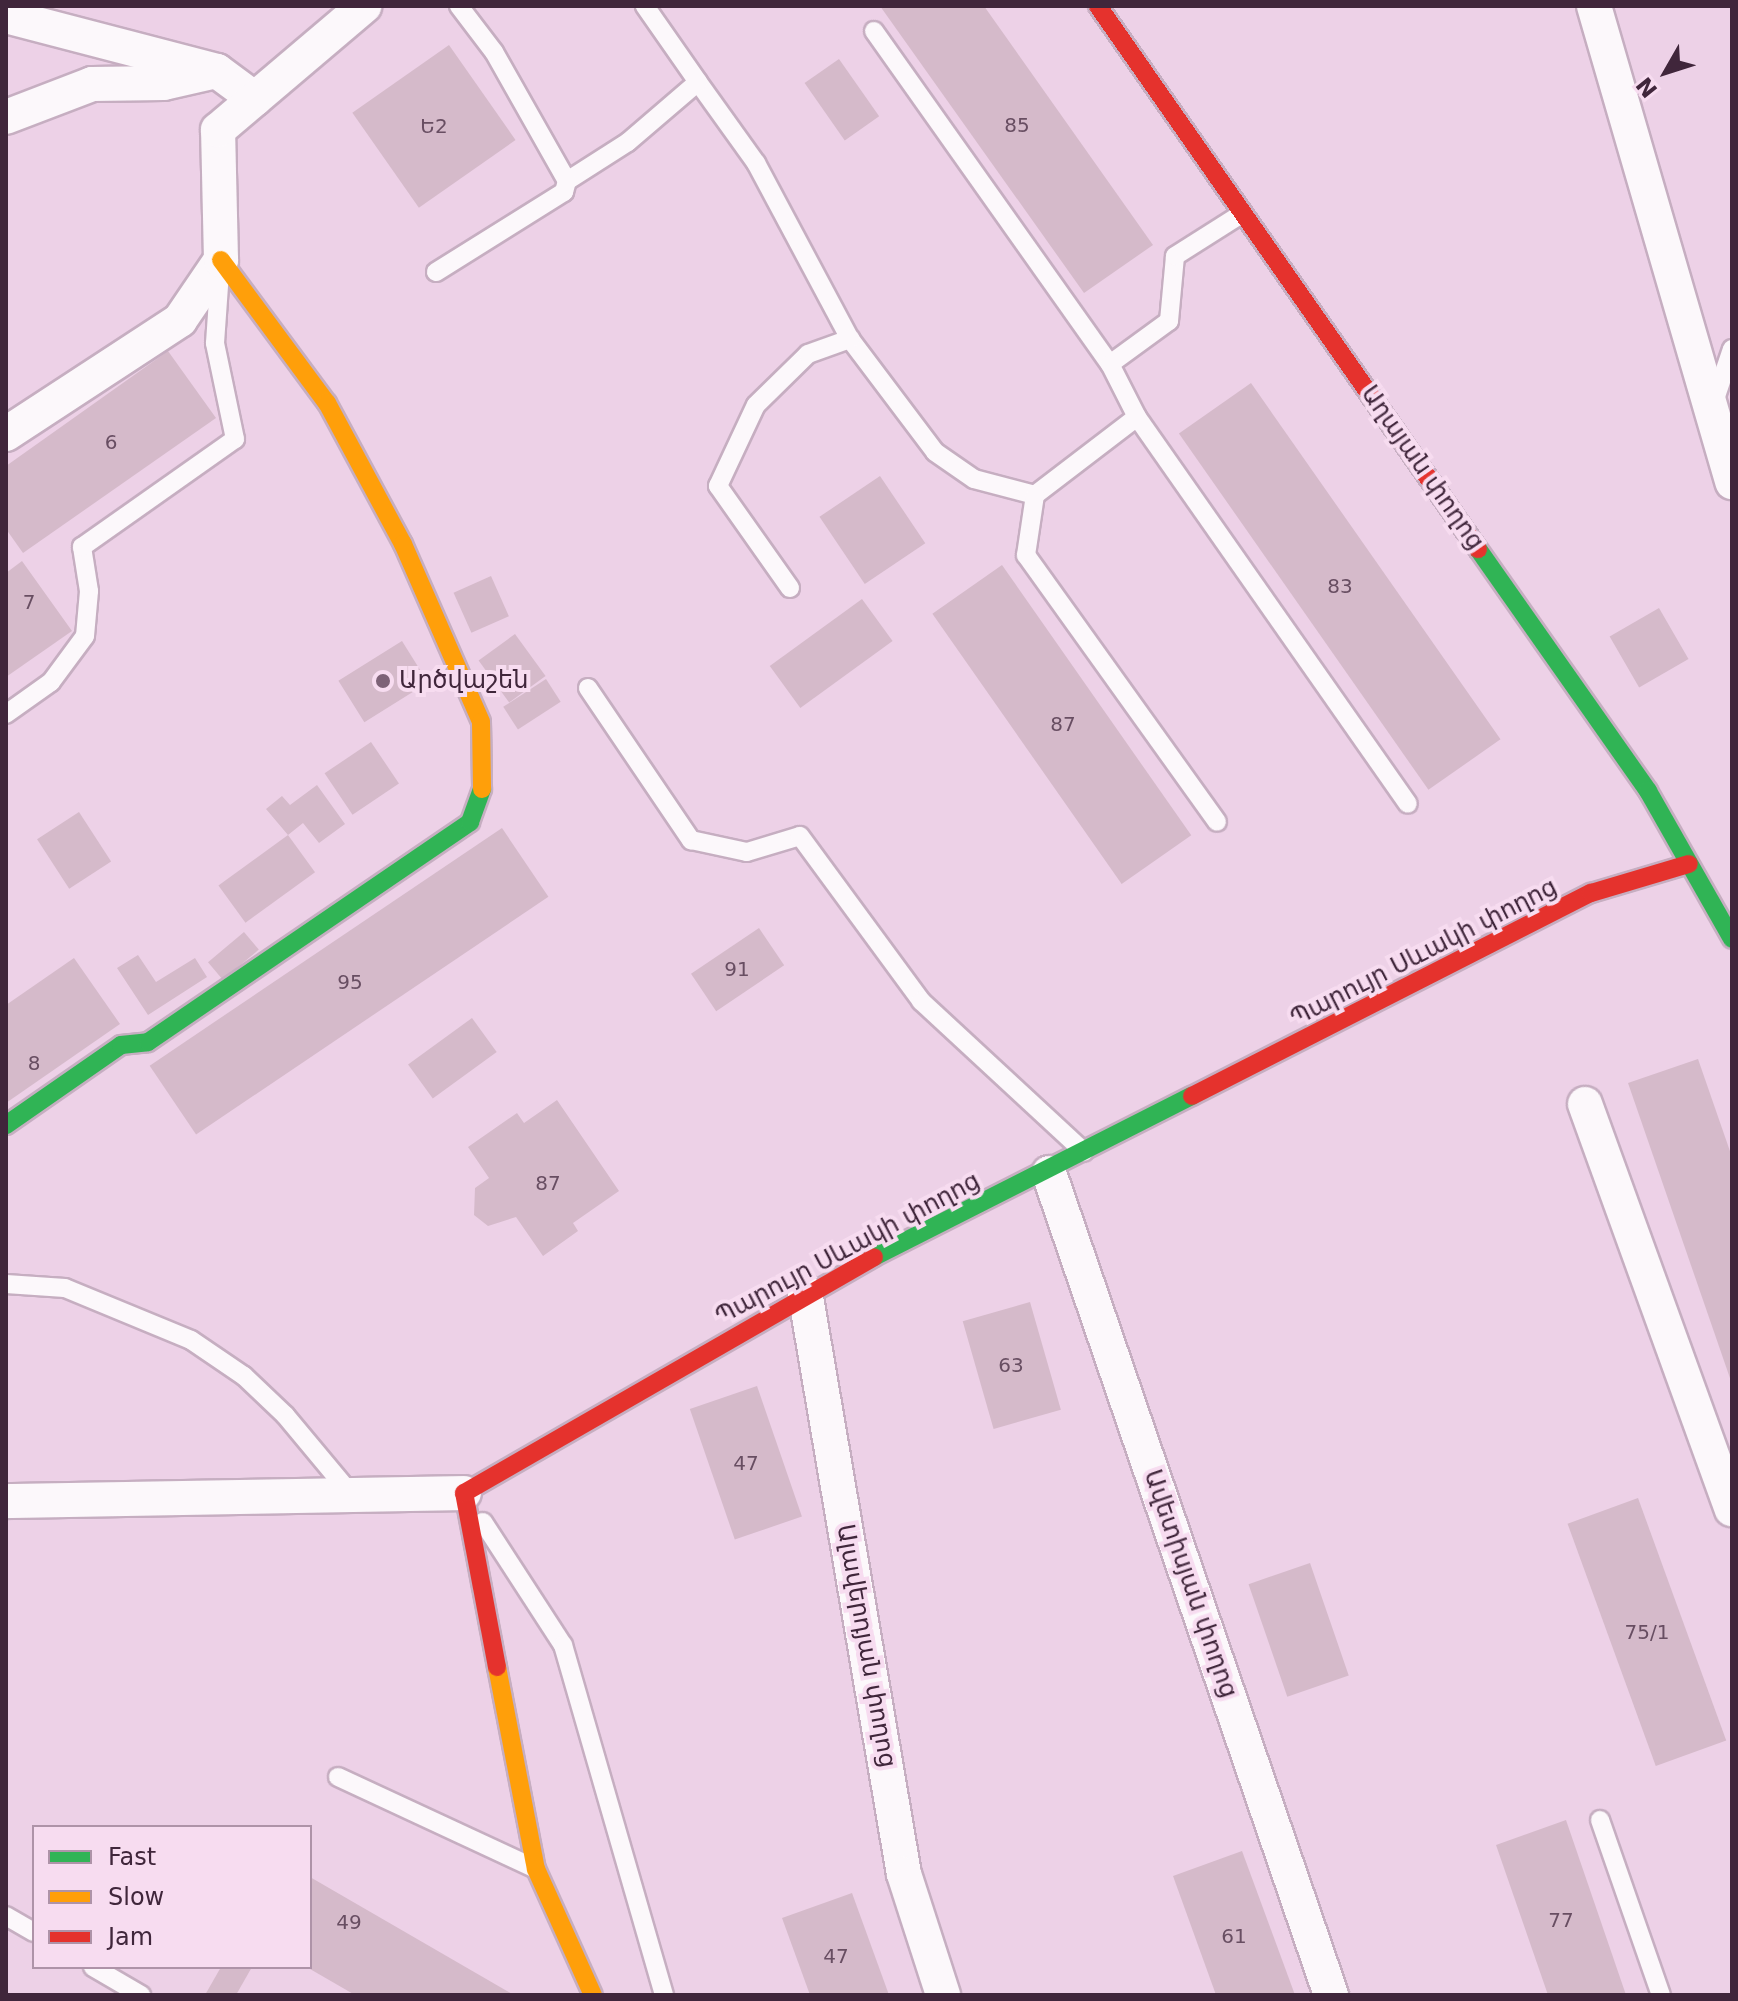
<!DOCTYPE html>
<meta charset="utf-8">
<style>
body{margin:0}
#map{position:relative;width:1738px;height:2001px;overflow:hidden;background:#edd1e7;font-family:"DejaVu Sans","Noto Sans Armenian",sans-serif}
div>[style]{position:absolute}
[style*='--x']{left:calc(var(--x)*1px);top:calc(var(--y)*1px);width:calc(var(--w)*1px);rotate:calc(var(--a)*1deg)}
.building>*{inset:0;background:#d5baca;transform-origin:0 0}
.roads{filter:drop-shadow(2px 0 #c6aec1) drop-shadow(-2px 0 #c6aec1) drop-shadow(0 2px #c6aec1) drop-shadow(0 -2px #c6aec1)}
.lane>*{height:18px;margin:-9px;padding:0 9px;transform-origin:9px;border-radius:9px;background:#fcf8fb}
.street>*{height:34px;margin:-17px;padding:0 17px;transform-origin:17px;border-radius:17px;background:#fcf8fb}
.fast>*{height:18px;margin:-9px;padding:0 9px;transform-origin:9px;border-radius:9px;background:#30b455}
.slow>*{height:18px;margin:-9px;padding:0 9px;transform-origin:9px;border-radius:9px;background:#ff9f0a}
.jam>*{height:18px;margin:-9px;padding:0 9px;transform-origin:9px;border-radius:9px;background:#e5322d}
.dots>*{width:22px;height:22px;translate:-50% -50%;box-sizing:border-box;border:4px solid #f7dcf0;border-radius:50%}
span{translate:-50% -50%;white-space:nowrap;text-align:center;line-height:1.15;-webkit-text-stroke:8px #f7dcf0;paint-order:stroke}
.number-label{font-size:20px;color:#684e62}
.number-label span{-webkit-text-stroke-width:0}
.street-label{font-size:24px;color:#40263b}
.poi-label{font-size:24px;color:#40263b}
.left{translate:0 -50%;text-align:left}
.frame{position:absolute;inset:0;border:8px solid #40263b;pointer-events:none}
.legend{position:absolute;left:32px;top:1825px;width:280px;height:144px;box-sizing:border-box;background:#f7dcf0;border:2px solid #ae93a8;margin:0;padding:10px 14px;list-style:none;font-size:24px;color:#40263b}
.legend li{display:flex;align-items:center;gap:16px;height:40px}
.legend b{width:40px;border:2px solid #ae93a8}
.north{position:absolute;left:1626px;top:32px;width:80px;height:80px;-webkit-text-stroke:6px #f7dcf0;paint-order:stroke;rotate:231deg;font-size:22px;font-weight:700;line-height:32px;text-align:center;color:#40263b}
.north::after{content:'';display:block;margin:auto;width:28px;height:36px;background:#40263b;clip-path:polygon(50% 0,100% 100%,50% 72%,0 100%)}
</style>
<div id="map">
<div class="building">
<div style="clip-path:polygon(880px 6px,984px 6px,1153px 245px,1084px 293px)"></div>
<div style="left:449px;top:45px;width:116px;height:118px;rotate:55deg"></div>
<div style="left:839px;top:59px;width:70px;height:42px;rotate:55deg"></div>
<div style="clip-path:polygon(168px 351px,216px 418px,23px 553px,6px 529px,6px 466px)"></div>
<div style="left:1251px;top:383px;width:435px;height:88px;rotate:55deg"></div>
<div style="left:880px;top:476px;width:81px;height:73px;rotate:56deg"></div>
<div style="clip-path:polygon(22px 561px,72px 631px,6px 677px,6px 573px)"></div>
<div style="left:1002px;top:565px;width:330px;height:85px;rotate:55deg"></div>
<div style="left:491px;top:576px;width:44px;height:41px;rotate:66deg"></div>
<div style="left:862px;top:599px;width:52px;height:114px;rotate:54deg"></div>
<div style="left:1659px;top:608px;width:59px;height:57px;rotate:60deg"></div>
<div style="left:515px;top:634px;width:52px;height:45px;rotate:54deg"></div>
<div style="left:402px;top:641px;width:49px;height:75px;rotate:58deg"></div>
<div style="left:546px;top:679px;width:27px;height:51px;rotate:57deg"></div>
<div style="left:371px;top:742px;width:50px;height:56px;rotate:56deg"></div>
<div style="clip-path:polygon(317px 785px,345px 824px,319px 843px,303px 823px,288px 835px,266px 809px,282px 796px,290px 805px)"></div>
<div style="left:79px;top:812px;width:59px;height:50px;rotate:57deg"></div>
<div style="left:502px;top:828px;width:83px;height:425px;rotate:56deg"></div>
<div style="left:288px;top:835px;width:46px;height:86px;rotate:54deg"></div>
<div style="left:759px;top:928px;width:45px;height:82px;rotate:56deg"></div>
<div style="left:244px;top:932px;width:23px;height:47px;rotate:50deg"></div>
<div style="clip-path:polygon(138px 955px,156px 982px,195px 958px,207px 977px,148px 1015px,117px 968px)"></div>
<div style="clip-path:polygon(74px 958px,120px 1024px,6px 1103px,6px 1005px)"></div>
<div style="left:472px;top:1018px;width:42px;height:79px;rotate:54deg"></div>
<div style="clip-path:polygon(1698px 1059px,1732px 1157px,1732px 1384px,1628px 1083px)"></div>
<div style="clip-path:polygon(557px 1100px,619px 1191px,573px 1223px,578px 1231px,543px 1256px,516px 1217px,488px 1226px,474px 1215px,475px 1188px,489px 1178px,468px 1147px,517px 1113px,524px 1123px)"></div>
<div style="left:1030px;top:1302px;width:112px;height:70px;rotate:74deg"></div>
<div style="left:757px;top:1386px;width:138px;height:71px;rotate:71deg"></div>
<div style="left:1638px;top:1498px;width:258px;height:75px;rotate:70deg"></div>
<div style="left:1310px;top:1563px;width:119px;height:65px;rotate:71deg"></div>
<div style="clip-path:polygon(1566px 1820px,1626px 1995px,1548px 1995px,1496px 1845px)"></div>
<div style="clip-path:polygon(1242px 1851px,1295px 1995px,1216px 1995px,1173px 1876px)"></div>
<div style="clip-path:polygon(310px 1877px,514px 1995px,355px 1995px,310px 1969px)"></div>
<div style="clip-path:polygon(852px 1893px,889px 1995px,810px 1995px,782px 1918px)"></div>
<div style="clip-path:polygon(221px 1967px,252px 1967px,236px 1995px,205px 1995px)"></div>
</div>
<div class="roads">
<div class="lane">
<div style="--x:874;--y:31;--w:408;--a:54.7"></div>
<div style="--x:1110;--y:364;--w:59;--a:63"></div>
<div style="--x:1137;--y:417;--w:472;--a:55"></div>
<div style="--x:698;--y:82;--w:100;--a:54.4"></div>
<div style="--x:756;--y:163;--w:200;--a:61.9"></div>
<div style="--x:850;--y:339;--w:141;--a:53"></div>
<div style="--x:935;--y:452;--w:47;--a:34.7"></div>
<div style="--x:974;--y:479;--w:63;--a:14.7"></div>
<div style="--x:567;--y:181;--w:72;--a:-32.6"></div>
<div style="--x:628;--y:142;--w:92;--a:-40.6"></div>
<div style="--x:698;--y:82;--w:93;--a:-124.9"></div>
<div style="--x:436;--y:272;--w:151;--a:-32"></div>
<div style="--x:564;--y:192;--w:11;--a:-75"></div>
<div style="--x:567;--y:181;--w:148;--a:-119.5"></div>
<div style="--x:494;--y:52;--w:58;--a:-127.3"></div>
<div style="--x:1110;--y:364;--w:73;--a:-36.1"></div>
<div style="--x:1169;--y:321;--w:65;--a:-84.7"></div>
<div style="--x:1175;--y:256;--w:80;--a:-32.3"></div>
<div style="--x:1713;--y:405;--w:59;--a:-71.3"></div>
<div style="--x:1137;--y:417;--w:128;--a:142.6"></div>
<div style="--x:1035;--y:495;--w:61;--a:98.5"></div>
<div style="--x:1026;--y:555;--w:328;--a:54.4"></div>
<div style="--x:790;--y:588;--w:125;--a:-125.2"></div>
<div style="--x:718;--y:486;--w:89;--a:-64.9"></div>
<div style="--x:756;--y:405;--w:73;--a:-44.4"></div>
<div style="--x:808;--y:354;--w:45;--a:-19.7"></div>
<div style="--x:588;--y:688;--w:184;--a:55.9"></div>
<div style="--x:691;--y:840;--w:57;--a:12.1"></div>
<div style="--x:747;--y:852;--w:55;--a:-16.8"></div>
<div style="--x:800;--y:836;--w:205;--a:53.7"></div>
<div style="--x:921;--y:1001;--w:222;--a:42.8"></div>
<div style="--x:6;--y:714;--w:55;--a:-35.4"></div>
<div style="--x:51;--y:682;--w:57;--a:-53.5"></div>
<div style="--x:85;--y:636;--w:45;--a:-84.9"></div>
<div style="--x:89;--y:591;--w:45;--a:-99"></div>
<div style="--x:82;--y:547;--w:187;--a:-35.2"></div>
<div style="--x:235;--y:439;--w:98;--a:-101.8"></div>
<div style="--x:215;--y:343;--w:72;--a:-86"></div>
<div style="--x:6;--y:1284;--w:59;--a:3.9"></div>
<div style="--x:65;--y:1288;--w:136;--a:22.4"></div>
<div style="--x:191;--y:1340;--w:64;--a:34.2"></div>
<div style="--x:244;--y:1376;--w:57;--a:43.6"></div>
<div style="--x:285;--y:1415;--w:102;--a:50.2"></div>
<div style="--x:483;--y:1522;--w:147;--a:57"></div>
<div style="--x:563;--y:1645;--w:364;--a:73.9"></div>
<div style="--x:338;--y:1777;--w:216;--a:24.9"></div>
<div style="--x:1600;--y:1820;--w:185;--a:70.8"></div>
<div style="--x:6;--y:1916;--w:32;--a:30"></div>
<div style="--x:93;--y:1967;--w:56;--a:30.3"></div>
</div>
<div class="street">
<div style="--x:1594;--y:6;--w:496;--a:73.8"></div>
<div style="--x:6;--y:16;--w:218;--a:14.6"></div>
<div style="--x:217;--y:71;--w:47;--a:36.4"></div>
<div style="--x:6;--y:117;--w:92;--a:-21"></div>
<div style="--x:92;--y:84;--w:72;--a:-0.8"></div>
<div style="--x:164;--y:83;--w:54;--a:-12.8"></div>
<div style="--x:6;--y:434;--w:208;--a:-33.2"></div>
<div style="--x:180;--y:320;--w:73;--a:-55.7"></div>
<div style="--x:221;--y:260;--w:130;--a:-91.3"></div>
<div style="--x:218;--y:130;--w:192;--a:-40.3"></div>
<div style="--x:1585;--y:1104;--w:431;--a:70.1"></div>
<div style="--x:1049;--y:1173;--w:869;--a:71.06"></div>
<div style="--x:805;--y:1292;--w:590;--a:80.35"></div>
<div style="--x:904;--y:1874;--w:127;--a:72.1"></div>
<div style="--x:6;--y:1501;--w:458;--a:-1"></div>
</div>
<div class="fast">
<div style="--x:1478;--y:549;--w:296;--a:54.9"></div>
<div style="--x:1648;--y:791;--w:170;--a:60.4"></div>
<div style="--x:6;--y:1125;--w:140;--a:-34.8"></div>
<div style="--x:121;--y:1045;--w:27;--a:-6"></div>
<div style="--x:148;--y:1042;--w:390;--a:-34.3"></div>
<div style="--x:470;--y:822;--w:35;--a:-70"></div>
<div style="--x:874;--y:1257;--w:356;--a:-26.9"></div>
</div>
<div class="slow">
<div style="--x:221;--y:260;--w:178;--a:53.5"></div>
<div style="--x:327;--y:403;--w:160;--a:61.7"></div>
<div style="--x:403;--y:544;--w:194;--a:66.3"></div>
<div style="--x:481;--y:722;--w:67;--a:89.1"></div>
<div style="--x:497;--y:1667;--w:206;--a:79.1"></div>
<div style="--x:536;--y:1869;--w:138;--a:65.7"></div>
</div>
<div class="jam">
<div style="--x:1098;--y:6;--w:663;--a:55.02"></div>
<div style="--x:1192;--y:1096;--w:448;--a:-27"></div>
<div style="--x:1591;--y:893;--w:102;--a:-16.5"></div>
<div style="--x:497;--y:1667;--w:177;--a:-100.7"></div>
<div style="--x:464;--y:1493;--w:473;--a:-29.9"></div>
</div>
</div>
<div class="dots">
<div style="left:383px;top:681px;background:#7d6277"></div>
</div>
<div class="number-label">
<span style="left:1017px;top:125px">85</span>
<span style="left:434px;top:126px">Ե2</span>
<span style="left:111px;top:442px">6</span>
<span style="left:1340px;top:586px">83</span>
<span style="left:29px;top:602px">7</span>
<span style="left:1063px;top:724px">87</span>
<span style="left:737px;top:969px">91</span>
<span style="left:350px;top:982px">95</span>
<span style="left:34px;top:1063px">8</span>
<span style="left:548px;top:1183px">87</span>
<span style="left:1011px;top:1365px">63</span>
<span style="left:746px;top:1463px">47</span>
<span style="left:1647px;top:1632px">75/1</span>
<span style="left:1561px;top:1920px">77</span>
<span style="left:349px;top:1922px">49</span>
<span style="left:1234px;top:1936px">61</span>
<span style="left:836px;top:1956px">47</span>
</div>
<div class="street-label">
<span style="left:1422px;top:468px;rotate:55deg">Աղայան փողոց</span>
<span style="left:1424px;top:953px;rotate:-27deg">Պարույր Սևակի փողոց</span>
<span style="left:848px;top:1249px;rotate:-28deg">Պարույր Սևակի փողոց</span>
<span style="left:1190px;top:1584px;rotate:71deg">Ավետիսյան փողոց</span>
<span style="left:866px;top:1646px;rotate:80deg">Ալավերդյան փողոց</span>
</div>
<div class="poi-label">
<span class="left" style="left:399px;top:681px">Արծվաշեն</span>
</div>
<div class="frame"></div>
<ul class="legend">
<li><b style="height:10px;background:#30b455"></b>Fast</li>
<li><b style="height:10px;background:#ff9f0a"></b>Slow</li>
<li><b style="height:10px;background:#e5322d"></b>Jam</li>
</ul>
<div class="north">N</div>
</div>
